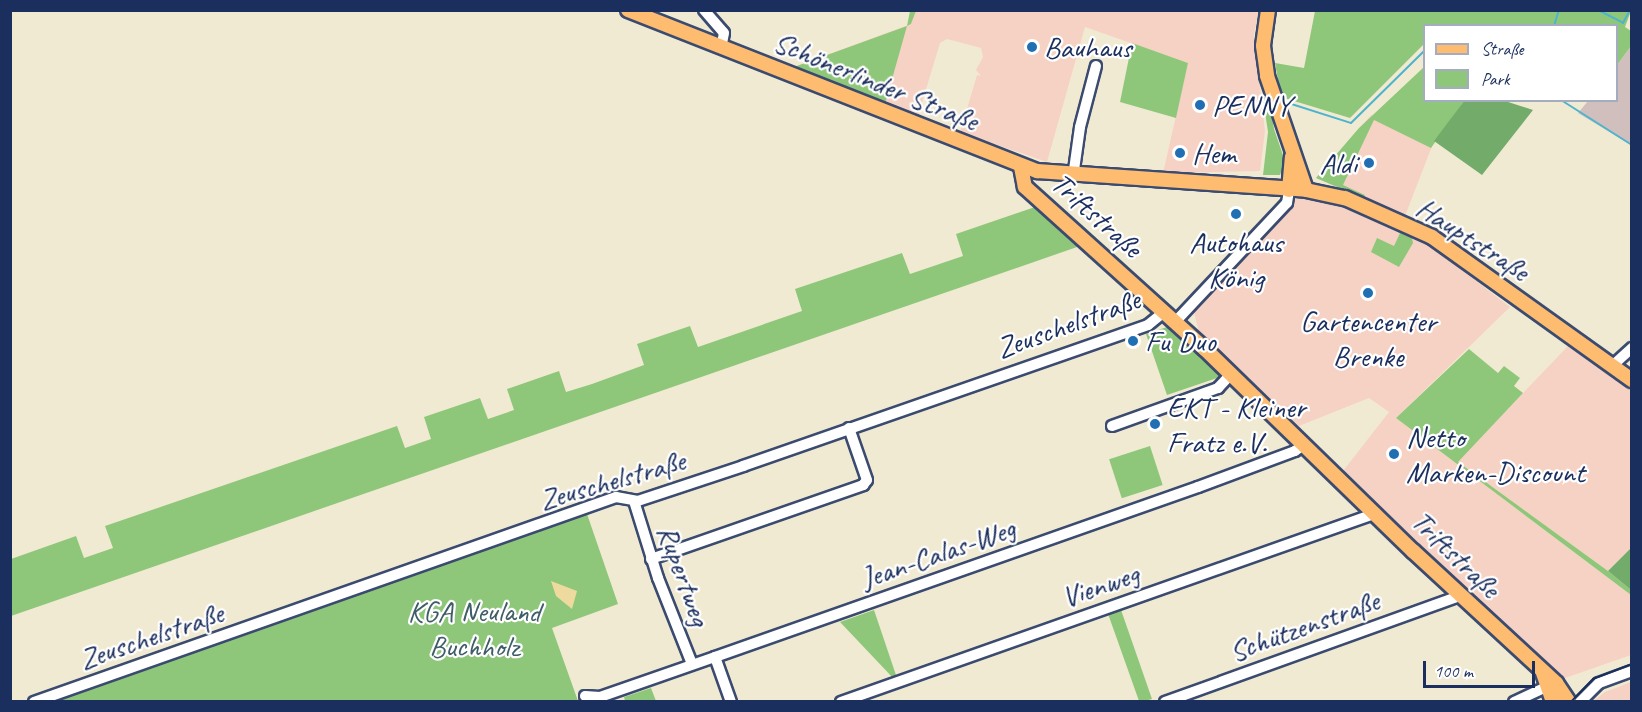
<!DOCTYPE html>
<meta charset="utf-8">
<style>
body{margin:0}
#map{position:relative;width:1642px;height:712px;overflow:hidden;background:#f1ead3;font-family:Caveat,sans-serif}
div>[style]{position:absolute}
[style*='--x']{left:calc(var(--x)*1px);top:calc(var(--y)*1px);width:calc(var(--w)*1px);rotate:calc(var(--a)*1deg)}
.built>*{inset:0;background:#f6d2c4}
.industrial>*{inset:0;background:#d1bfbe}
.green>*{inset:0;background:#8fc77a;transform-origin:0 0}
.forest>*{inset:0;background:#73ac6a}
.sand>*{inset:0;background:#eeda9e}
.stream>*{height:2px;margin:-1px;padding:0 1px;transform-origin:1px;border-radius:1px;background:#4eb3cd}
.roads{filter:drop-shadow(2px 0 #3b4b70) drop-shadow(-2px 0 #3b4b70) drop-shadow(0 2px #3b4b70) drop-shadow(0 -2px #3b4b70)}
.minor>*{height:10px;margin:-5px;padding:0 5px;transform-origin:5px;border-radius:5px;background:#fff}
.major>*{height:14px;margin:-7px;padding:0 7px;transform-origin:7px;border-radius:7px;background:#fdbc70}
.tram>*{height:1.5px;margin:-0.75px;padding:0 0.75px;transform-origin:0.75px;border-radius:0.75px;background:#1b2f5e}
.dots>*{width:16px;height:16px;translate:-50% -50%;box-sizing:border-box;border:3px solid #fff;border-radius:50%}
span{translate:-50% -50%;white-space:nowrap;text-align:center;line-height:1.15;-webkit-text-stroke:4.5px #fff;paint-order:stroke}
.poi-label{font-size:30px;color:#1b2f5e}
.left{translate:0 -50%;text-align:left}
.right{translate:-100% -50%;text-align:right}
.street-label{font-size:30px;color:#1b2f5e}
.park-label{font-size:30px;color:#3e5d66}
.frame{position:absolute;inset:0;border:12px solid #1b2f5e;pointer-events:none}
.legend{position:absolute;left:1423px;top:24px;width:195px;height:78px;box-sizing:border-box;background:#fff;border:2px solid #a4acbf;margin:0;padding:8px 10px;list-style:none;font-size:18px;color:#1b2f5e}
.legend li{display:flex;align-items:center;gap:12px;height:30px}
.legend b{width:30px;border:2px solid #a4acbf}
.scale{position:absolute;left:1423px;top:661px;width:112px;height:27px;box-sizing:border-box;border:3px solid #1b2f5e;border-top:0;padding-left:8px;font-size:18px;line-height:21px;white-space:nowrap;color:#1b2f5e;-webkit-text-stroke:4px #fff;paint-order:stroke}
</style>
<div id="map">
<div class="built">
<div style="clip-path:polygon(916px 11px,1259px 11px,1254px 34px,1265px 131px,1260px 171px,1163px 173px,1188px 63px,1085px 27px,1047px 162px,960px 132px,977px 75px,981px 76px,976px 70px,983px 57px,981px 48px,947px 39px,940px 43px,918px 116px,794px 67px,911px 24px)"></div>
<div style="clip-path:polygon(1371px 115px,1434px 141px,1405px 216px,1316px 178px)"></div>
<div style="clip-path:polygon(1298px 196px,1344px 208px,1411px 237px,1432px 247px,1510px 307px,1396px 418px,1631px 595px,1631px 655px,1565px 678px,1469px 595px,1343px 471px,1389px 412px,1369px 398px,1299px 426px,1199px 332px,1193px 309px)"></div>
<div style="clip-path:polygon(1568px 346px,1631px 391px,1631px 548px,1608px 571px,1457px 462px)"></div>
<div style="clip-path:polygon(1631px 682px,1631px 701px,1592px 702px,1605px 692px)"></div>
</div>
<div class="industrial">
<div style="clip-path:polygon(1631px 46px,1631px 145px,1578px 113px,1588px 101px,1616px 100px,1617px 65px)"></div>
</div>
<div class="green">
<div style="clip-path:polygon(910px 11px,916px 11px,911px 24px,907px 26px,885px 104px,794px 67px,907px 26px)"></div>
<div style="clip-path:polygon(1315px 11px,1631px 11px,1625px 27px,1631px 31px,1631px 46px,1617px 65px,1616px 26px,1424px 26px,1424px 44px,1350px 118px,1281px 97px,1275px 63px,1304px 68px)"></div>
<div style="clip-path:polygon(1132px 43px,1188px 63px,1176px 118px,1120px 102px)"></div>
<div style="clip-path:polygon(1424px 67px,1424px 100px,1464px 101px,1431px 148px,1374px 120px,1343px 185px,1365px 195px,1363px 198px,1316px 178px,1359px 128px)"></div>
<div style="clip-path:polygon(1269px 97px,1274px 129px,1285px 161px,1280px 175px,1263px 175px,1268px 132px,1263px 99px)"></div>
<div style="clip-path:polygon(1035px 207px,1080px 246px,11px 616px,11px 559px,76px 536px,84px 558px,113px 548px,105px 526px,397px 426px,405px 448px,431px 439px,424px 417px,480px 398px,488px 419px,514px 410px,507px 389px,559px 371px,566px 392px,592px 384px,644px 365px,637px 344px,690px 326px,698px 347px,802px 311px,795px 289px,902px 253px,910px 274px,963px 256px,956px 234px)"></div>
<div style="clip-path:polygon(1400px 233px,1412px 238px,1413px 243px,1399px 267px,1371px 252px,1377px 238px,1394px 246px)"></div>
<div style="clip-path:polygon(1170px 326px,1221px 374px,1220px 377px,1167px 395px,1146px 334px)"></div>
<div style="clip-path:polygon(1469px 349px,1498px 373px,1504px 366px,1520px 378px,1514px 386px,1523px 393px,1458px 462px,1608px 571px,1631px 590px,1631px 595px,1396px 418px)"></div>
<div style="left:1150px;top:446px;width:41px;height:43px;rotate:72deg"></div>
<div style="clip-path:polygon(586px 511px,618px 604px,552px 628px,578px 701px,44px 702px)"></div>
<div style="clip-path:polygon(1120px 607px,1152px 699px,1145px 701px,1139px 701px,1107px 611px)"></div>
<div style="clip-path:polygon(874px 610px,897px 678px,894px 679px,840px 622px)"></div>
<div style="clip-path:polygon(651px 688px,656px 701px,625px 701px,624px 697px)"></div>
</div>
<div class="forest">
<div style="clip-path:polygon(1464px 101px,1505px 101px,1533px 110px,1482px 175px,1434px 141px)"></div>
<div style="clip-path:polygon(1631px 548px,1631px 590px,1608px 571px)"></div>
</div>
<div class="sand">
<div style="clip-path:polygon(551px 581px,577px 591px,572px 609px,556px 596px)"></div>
</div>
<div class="stream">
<div style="--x:1598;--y:10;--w:28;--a:27"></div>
<div style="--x:1623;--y:23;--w:15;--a:-62"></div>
<div style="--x:1554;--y:26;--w:17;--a:-73"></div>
<div style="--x:1561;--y:100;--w:84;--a:32.4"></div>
<div style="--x:1282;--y:101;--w:72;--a:17.7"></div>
<div style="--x:1351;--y:123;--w:103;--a:-44.6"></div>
</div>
<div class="roads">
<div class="minor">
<div style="--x:704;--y:10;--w:30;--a:49"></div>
<div style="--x:724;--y:33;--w:15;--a:101"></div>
<div style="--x:1073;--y:177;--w:50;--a:-82"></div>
<div style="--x:1080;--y:127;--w:63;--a:-75.3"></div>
<div style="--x:1176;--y:321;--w:162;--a:-46.8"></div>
<div style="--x:1287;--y:203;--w:13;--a:-81"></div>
<div style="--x:1612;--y:366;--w:27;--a:-42"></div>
<div style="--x:1112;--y:426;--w:113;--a:-19.7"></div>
<div style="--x:1218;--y:388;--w:19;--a:-47"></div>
<div style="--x:634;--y:501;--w:81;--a:72.7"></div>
<div style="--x:658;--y:578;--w:92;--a:68.4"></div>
<div style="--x:651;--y:559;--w:225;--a:-19.2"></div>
<div style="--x:863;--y:485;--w:6;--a:-51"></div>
<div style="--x:867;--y:480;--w:55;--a:-109.1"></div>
<div style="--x:715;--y:657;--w:48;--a:70.4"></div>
<div style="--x:585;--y:696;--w:15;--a:4"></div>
<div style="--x:600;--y:697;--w:122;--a:-19.2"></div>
<div style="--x:715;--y:657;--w:512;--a:-19.39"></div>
<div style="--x:1198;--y:487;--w:103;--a:-20.4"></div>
<div style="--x:1295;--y:451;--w:10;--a:-37"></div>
<div style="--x:34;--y:702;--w:617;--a:-19.4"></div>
<div style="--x:616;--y:497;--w:22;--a:10"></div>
<div style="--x:638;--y:501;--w:111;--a:-18.4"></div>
<div style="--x:743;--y:466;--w:429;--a:-19.2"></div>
<div style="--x:1148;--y:325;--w:22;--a:-39"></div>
<div style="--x:841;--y:702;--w:565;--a:-19.43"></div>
<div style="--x:1165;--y:702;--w:313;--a:-19.8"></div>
<div style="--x:1514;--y:702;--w:45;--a:-24.9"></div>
<div style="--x:1580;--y:702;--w:27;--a:-45"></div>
<div style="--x:1599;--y:683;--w:35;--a:-20"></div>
</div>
<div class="major">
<div style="--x:628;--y:10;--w:440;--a:21.5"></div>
<div style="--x:1037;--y:171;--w:270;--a:4"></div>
<div style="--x:1306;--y:190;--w:40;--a:12"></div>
<div style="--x:1345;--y:198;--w:95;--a:24.1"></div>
<div style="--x:1432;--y:237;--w:246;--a:35.6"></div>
<div style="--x:1268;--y:10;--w:36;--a:98"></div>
<div style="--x:1263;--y:46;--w:30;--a:82"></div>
<div style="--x:1267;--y:76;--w:120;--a:71.1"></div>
<div style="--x:1021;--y:167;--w:20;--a:79"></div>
<div style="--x:1025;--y:187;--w:241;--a:42"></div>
<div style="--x:1204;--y:348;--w:291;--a:44.2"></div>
<div style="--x:1413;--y:551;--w:195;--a:42.7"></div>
<div style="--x:1556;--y:683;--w:23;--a:56"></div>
<div style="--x:1289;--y:190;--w:33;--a:-85"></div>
<div style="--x:1543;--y:673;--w:31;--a:71"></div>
</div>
</div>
<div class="tram">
<div style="--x:1571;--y:702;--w:32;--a:-46"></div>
<div style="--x:1593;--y:679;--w:42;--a:-21"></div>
</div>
<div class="dots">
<div style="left:1032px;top:47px;background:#1f6fb2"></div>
<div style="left:1200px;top:105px;background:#1f6fb2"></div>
<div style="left:1180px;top:153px;background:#1f6fb2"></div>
<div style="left:1369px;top:163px;background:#1f6fb2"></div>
<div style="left:1236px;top:214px;background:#1f6fb2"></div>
<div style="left:1368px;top:293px;background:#1f6fb2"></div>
<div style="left:1133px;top:341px;background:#1f6fb2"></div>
<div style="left:1155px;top:424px;background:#1f6fb2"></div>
<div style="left:1394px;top:454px;background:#1f6fb2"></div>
</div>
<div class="poi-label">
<span class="left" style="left:1044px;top:47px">Bauhaus</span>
<span class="left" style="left:1212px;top:105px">PENNY</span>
<span class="left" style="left:1192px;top:153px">Hem</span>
<span class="right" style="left:1357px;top:163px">Aldi</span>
<span style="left:1236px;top:259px">Autohaus<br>König</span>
<span style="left:1368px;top:338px">Gartencenter<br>Brenke</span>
<span class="left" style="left:1145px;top:341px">Fu Duo</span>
<span class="left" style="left:1167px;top:424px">EKT - Kleiner<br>Fratz e.V.</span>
<span class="left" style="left:1406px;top:454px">Netto<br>Marken-Discount</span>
</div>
<div class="street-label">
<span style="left:876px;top:81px;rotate:22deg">Schönerlinder Straße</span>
<span style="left:1097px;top:215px;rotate:42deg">Triftstraße</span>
<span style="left:1473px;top:239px;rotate:33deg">Hauptstraße</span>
<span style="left:1068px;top:324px;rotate:-20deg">Zeuschelstraße</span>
<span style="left:612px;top:480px;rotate:-16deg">Zeuschelstraße</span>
<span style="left:938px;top:553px;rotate:-19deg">Jean-Calas-Weg</span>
<span style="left:1456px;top:554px;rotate:44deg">Triftstraße</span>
<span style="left:684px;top:575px;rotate:70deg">Rupertweg</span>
<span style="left:1100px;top:585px;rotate:-19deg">Vienweg</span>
<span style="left:1304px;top:626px;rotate:-20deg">Schützenstraße</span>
<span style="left:151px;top:636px;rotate:-19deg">Zeuschelstraße</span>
</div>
<div class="park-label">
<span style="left:474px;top:628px">KGA Neuland<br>Buchholz</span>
</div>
<div class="frame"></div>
<ul class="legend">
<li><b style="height:8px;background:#fdbc70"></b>Straße</li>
<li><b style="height:16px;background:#8fc77a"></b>Park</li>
</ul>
<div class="scale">100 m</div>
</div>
